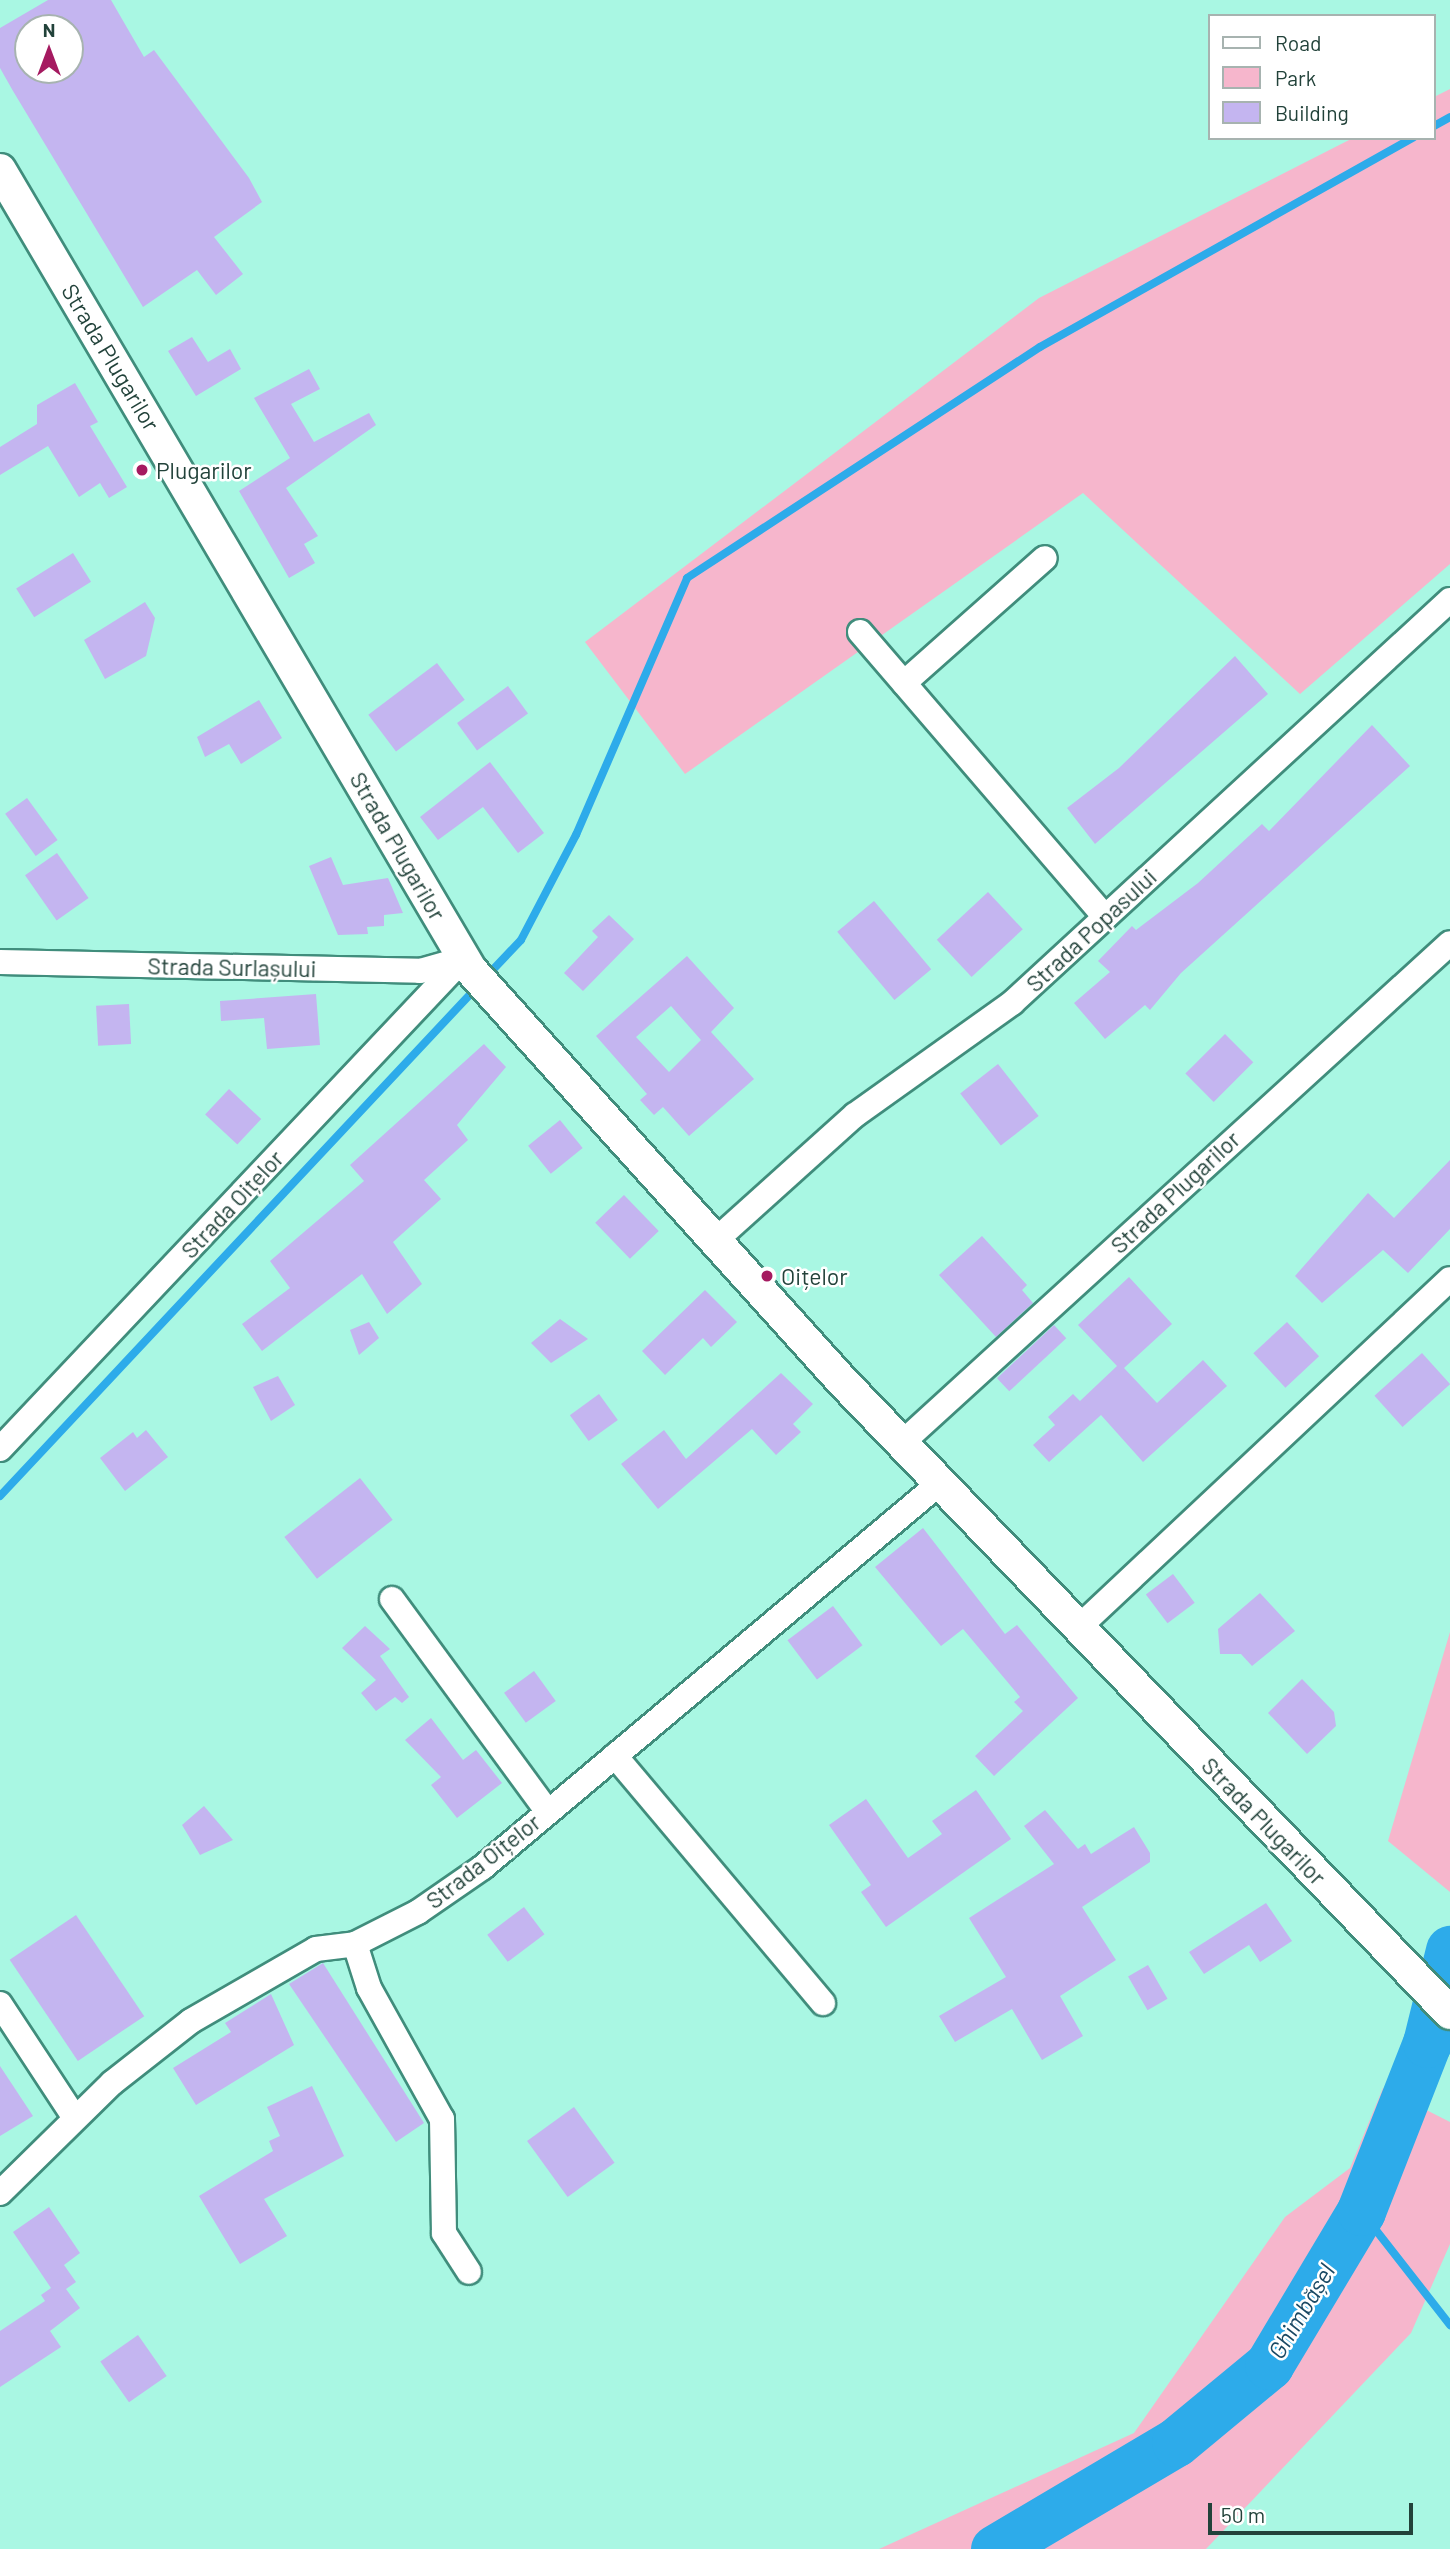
<!DOCTYPE html>
<meta charset="utf-8">
<style>
body{margin:0}
#map{position:relative;width:1450px;height:2549px;overflow:hidden;background:#a9f7e3;font-family:Barlow,sans-serif}
div>[style]{position:absolute}
[style*='--x']{left:calc(var(--x)*1px);top:calc(var(--y)*1px);width:calc(var(--w)*1px);rotate:calc(var(--a)*1deg)}
.green>*{inset:0;background:#f6b6cc}
.stream>*{height:8px;margin:-4px;padding:0 4px;transform-origin:4px;border-radius:4px;background:#2dabea}
.river>*{height:49px;margin:-24.5px;padding:0 24.5px;transform-origin:24.5px;border-radius:24.5px;background:#2dabea}
.building>*{inset:0;background:#c4b5f0;transform-origin:0 0}
.roads{filter:drop-shadow(2px 0 #408d7c) drop-shadow(-2px 0 #408d7c) drop-shadow(0 2px #408d7c) drop-shadow(0 -2px #408d7c)}
.minor>*{height:24px;margin:-12px;padding:0 12px;transform-origin:12px;border-radius:12px;background:#fff}
.tertiary>*{height:32px;margin:-16px;padding:0 16px;transform-origin:16px;border-radius:16px;background:#fff}
.dots>*{width:19px;height:19px;translate:-50% -50%;box-sizing:border-box;border:4px solid #fff;border-radius:50%}
span{translate:-50% -50%;white-space:nowrap;text-align:center;line-height:1.15;-webkit-text-stroke:5px #fff;paint-order:stroke}
.street-label{font-size:23px;color:#22423a}
.poi-label{font-size:23px;color:#22423a}
.left{translate:0 -50%;text-align:left}
.water-label{font-size:24px;color:#1a4964;font-style:italic}
.legend{position:absolute;left:1208px;top:14px;width:228px;height:126px;box-sizing:border-box;background:#fff;border:2px solid #a7b3b0;margin:0;padding:9px 12px;list-style:none;font-size:21px;color:#22423a}
.legend li{display:flex;align-items:center;gap:14px;height:35px}
.legend b{width:35px;border:2px solid #a7b3b0}
.north{position:absolute;left:14px;top:14px;width:70px;height:70px;box-sizing:border-box;background:#fff;border:2px solid #a7b3b0;border-radius:50%;rotate:0deg;font-size:19px;font-weight:700;line-height:28px;text-align:center;color:#22423a}
.north::after{content:'';display:block;margin:auto;width:24px;height:32px;background:#a51a60;clip-path:polygon(50% 0,100% 100%,50% 72%,0 100%)}
.scale{position:absolute;left:1208px;top:2503px;width:205px;height:32px;box-sizing:border-box;border:4px solid #22423a;border-top:0;padding-left:9px;font-size:21px;line-height:24px;white-space:nowrap;color:#22423a;-webkit-text-stroke:5px #fff;paint-order:stroke}
</style>
<div id="map">
<div class="green">
<div style="clip-path:polygon(1450px 89px,1450px 564px,1300px 694px,1083px 493px,685px 774px,585px 642px,1039px 298px,1353px 138px,1434px 138px,1434px 97px)"></div>
<div style="clip-path:polygon(1450px 1632px,1450px 1892px,1388px 1841px)"></div>
<div style="clip-path:polygon(1383px 2088px,1450px 2122px,1450px 2244px,1411px 2333px,1206px 2549px,879px 2549px,1134px 2433px,1285px 2217px,1350px 2168px)"></div>
</div>
<div class="stream">
<div style="--x:1434;--y:126;--w:18;--a:-29"></div>
<div style="--x:485;--y:978;--w:52;--a:-46.5"></div>
<div style="--x:521;--y:940;--w:119;--a:-62.4"></div>
<div style="--x:576;--y:835;--w:280;--a:-66.6"></div>
<div style="--x:687;--y:578;--w:422;--a:-33.2"></div>
<div style="--x:1040;--y:347;--w:428;--a:-29.3"></div>
<div style="--x:0;--y:1496;--w:698;--a:-46.86"></div>
<div style="--x:1361;--y:2211;--w:145;--a:52"></div>
</div>
<div class="river">
<div style="--x:995;--y:2549;--w:210;--a:-30.6"></div>
<div style="--x:1176;--y:2442;--w:121;--a:-39.6"></div>
<div style="--x:1269;--y:2365;--w:179;--a:-59.1"></div>
<div style="--x:1361;--y:2211;--w:180;--a:-68.6"></div>
<div style="--x:1427;--y:2043;--w:96;--a:-76.1"></div>
</div>
<div class="building">
<div style="clip-path:polygon(evenodd,48px 0,111px 0,144px 57px,154px 50px,249px 178px,262px 202px,214px 237px,243px 274px,216px 295px,197px 270px,143px 307px,13px 91px,0 68px,0 28px,48px 0,28px 28px,70px 28px,70px 70px,28px 70px,28px 28px)"></div>
<div style="clip-path:polygon(192px 337px,208px 362px,230px 349px,241px 369px,196px 396px,168px 351px)"></div>
<div style="clip-path:polygon(309px 369px,320px 389px,291px 404px,314px 442px,369px 413px,376px 425px,286px 488px,318px 536px,304px 544px,315px 563px,289px 578px,239px 491px,290px 458px,254px 398px)"></div>
<div style="clip-path:polygon(75px 383px,98px 422px,90px 426px,127px 487px,109px 498px,100px 483px,79px 497px,48px 446px,0 475px,0 447px,37px 424px,37px 405px)"></div>
<div style="left:73px;top:553px;width:34px;height:67px;rotate:58deg"></div>
<div style="clip-path:polygon(145px 602px,155px 618px,146px 656px,105px 679px,84px 640px)"></div>
<div style="clip-path:polygon(1235px 656px,1268px 694px,1095px 844px,1067px 808px,1119px 768px)"></div>
<div style="left:437px;top:663px;width:46px;height:86px;rotate:53deg"></div>
<div style="left:508px;top:686px;width:34px;height:63px;rotate:54deg"></div>
<div style="clip-path:polygon(259px 700px,282px 738px,241px 764px,229px 744px,205px 757px,197px 737px)"></div>
<div style="clip-path:polygon(1372px 725px,1410px 766px,1181px 973px,1150px 1010px,1145px 1005px,1105px 1039px,1074px 1003px,1110px 972px,1098px 961px,1132px 926px,1136px 930px,1198px 883px,1262px 824px,1269px 831px)"></div>
<div style="clip-path:polygon(490px 762px,544px 833px,518px 853px,483px 807px,438px 840px,420px 817px)"></div>
<div style="left:27px;top:798px;width:52px;height:27px;rotate:54deg"></div>
<div style="left:57px;top:853px;width:55px;height:39px;rotate:55deg"></div>
<div style="clip-path:polygon(331px 857px,343px 885px,388px 878px,403px 913px,384px 915px,384px 926px,367px 927px,368px 934px,338px 935px,309px 866px)"></div>
<div style="left:988px;top:892px;width:51px;height:70px;rotate:47deg"></div>
<div style="left:874px;top:901px;width:89px;height:48px;rotate:50deg"></div>
<div style="clip-path:polygon(609px 915px,634px 939px,583px 991px,564px 973px,598px 937px,592px 931px)"></div>
<div style="clip-path:polygon(evenodd,687px 956px,734px 1008px,711px 1032px,754px 1079px,689px 1136px,663px 1107px,654px 1115px,640px 1100px,647px 1094px,596px 1036px,687px 956px,671px 1006px,701px 1040px,669px 1072px,636px 1037px,671px 1006px)"></div>
<div style="clip-path:polygon(316px 994px,320px 1045px,267px 1049px,264px 1018px,221px 1021px,220px 1001px)"></div>
<div style="left:129px;top:1004px;width:40px;height:33px;rotate:87deg"></div>
<div style="left:1225px;top:1034px;width:40px;height:56px;rotate:45deg"></div>
<div style="clip-path:polygon(484px 1044px,506px 1067px,457px 1125px,468px 1140px,424px 1180px,441px 1199px,393px 1242px,422px 1284px,387px 1314px,362px 1274px,262px 1351px,242px 1324px,290px 1288px,270px 1261px,364px 1181px,350px 1165px)"></div>
<div style="left:998px;top:1064px;width:66px;height:48px;rotate:52deg"></div>
<div style="left:229px;top:1089px;width:44px;height:35px;rotate:43deg"></div>
<div style="left:560px;top:1120px;width:36px;height:41px;rotate:51deg"></div>
<div style="clip-path:polygon(1450px 1160px,1450px 1229px,1408px 1273px,1383px 1250px,1322px 1303px,1295px 1276px,1368px 1193px,1394px 1218px)"></div>
<div style="left:624px;top:1195px;width:50px;height:40px;rotate:46deg"></div>
<div style="clip-path:polygon(982px 1236px,1027px 1285px,1022px 1290px,1033px 1303px,996px 1337px,939px 1275px)"></div>
<div style="clip-path:polygon(1129px 1277px,1172px 1324px,1124px 1368px,1157px 1403px,1203px 1360px,1227px 1386px,1143px 1462px,1101px 1415px,1049px 1462px,1033px 1445px,1055px 1425px,1048px 1417px,1073px 1394px,1080px 1401px,1117px 1366px,1078px 1325px)"></div>
<div style="clip-path:polygon(705px 1290px,737px 1322px,711px 1347px,703px 1338px,665px 1375px,642px 1351px)"></div>
<div style="clip-path:polygon(560px 1319px,588px 1339px,551px 1363px,531px 1343px)"></div>
<div style="clip-path:polygon(369px 1322px,379px 1338px,359px 1355px,350px 1330px)"></div>
<div style="left:1287px;top:1322px;width:47px;height:46px;rotate:47deg"></div>
<div style="left:1054px;top:1325px;width:18px;height:78px;rotate:47deg"></div>
<div style="left:1422px;top:1353px;width:42px;height:64px;rotate:48deg"></div>
<div style="clip-path:polygon(781px 1373px,813px 1404px,793px 1424px,801px 1432px,776px 1455px,752px 1429px,658px 1509px,621px 1464px,664px 1430px,686px 1459px)"></div>
<div style="clip-path:polygon(278px 1376px,295px 1405px,271px 1421px,253px 1387px)"></div>
<div style="left:599px;top:1394px;width:32px;height:36px;rotate:54deg"></div>
<div style="clip-path:polygon(146px 1430px,168px 1457px,125px 1491px,100px 1458px,133px 1432px,137px 1438px)"></div>
<div style="left:360px;top:1478px;width:53px;height:96px;rotate:52deg"></div>
<div style="clip-path:polygon(923px 1528px,1005px 1634px,1017px 1625px,1078px 1698px,994px 1776px,975px 1756px,1023px 1711px,1014px 1702px,1020px 1697px,963px 1629px,941px 1646px,875px 1567px)"></div>
<div style="left:1173px;top:1574px;width:36px;height:34px;rotate:53deg"></div>
<div style="clip-path:polygon(1260px 1593px,1295px 1631px,1252px 1666px,1241px 1654px,1220px 1654px,1218px 1629px)"></div>
<div style="left:833px;top:1606px;width:49px;height:57px;rotate:53deg"></div>
<div style="clip-path:polygon(365px 1626px,390px 1649px,380px 1656px,409px 1697px,402px 1703px,395px 1697px,376px 1711px,361px 1693px,376px 1680px,342px 1648px)"></div>
<div style="left:534px;top:1671px;width:37px;height:37px;rotate:54deg"></div>
<div style="clip-path:polygon(1302px 1679px,1334px 1712px,1336px 1726px,1307px 1754px,1268px 1713px)"></div>
<div style="clip-path:polygon(431px 1718px,463px 1760px,476px 1750px,502px 1783px,457px 1818px,431px 1785px,441px 1777px,405px 1740px)"></div>
<div style="clip-path:polygon(976px 1790px,1011px 1839px,886px 1927px,861px 1892px,871px 1885px,829px 1825px,866px 1799px,908px 1858px,942px 1834px,932px 1821px)"></div>
<div style="clip-path:polygon(204px 1806px,233px 1840px,200px 1855px,182px 1825px)"></div>
<div style="clip-path:polygon(1045px 1810px,1078px 1849px,1085px 1844px,1091px 1854px,1134px 1827px,1150px 1853px,1150px 1862px,1082px 1907px,1116px 1960px,1060px 1996px,1083px 2036px,1042px 2060px,1012px 2009px,955px 2042px,939px 2016px,1006px 1977px,969px 1918px,1054px 1864px,1024px 1826px)"></div>
<div style="clip-path:polygon(1266px 1903px,1292px 1941px,1260px 1962px,1249px 1945px,1204px 1974px,1189px 1952px)"></div>
<div style="left:524px;top:1907px;width:34px;height:46px;rotate:53deg"></div>
<div style="left:76px;top:1915px;width:122px;height:80px;rotate:56deg"></div>
<div style="clip-path:polygon(323px 1963px,424px 2123px,396px 2142px,289px 1984px)"></div>
<div style="left:1148px;top:1965px;width:39px;height:23px;rotate:60deg"></div>
<div style="clip-path:polygon(271px 1994px,294px 2045px,196px 2105px,173px 2068px,231px 2032px,225px 2023px)"></div>
<div style="clip-path:polygon(0 2066px,33px 2116px,0 2136px)"></div>
<div style="clip-path:polygon(312px 2086px,344px 2156px,264px 2199px,287px 2236px,240px 2264px,199px 2196px,273px 2151px,269px 2141px,280px 2136px,267px 2107px)"></div>
<div style="left:574px;top:2107px;width:69px;height:58px;rotate:54deg"></div>
<div style="clip-path:polygon(49px 2207px,80px 2253px,64px 2265px,76px 2282px,66px 2289px,80px 2308px,50px 2331px,61px 2347px,0 2387px,0 2331px,45px 2301px,41px 2295px,51px 2288px,13px 2232px)"></div>
<div style="left:138px;top:2335px;width:50px;height:46px;rotate:55deg"></div>
</div>
<div class="roads">
<div class="minor">
<div style="--x:860;--y:632;--w:376;--a:49.3"></div>
<div style="--x:904;--y:683;--w:188;--a:-41.6"></div>
<div style="--x:0;--y:962;--w:420;--a:1.2"></div>
<div style="--x:420;--y:971;--w:45;--a:-15.6"></div>
<div style="--x:716;--y:1240;--w:187;--a:-42"></div>
<div style="--x:855;--y:1115;--w:193;--a:-35.5"></div>
<div style="--x:1012;--y:1003;--w:595;--a:-42.62"></div>
<div style="--x:903;--y:1442;--w:740;--a:-42.37"></div>
<div style="--x:0;--y:1449;--w:674;--a:-46.62"></div>
<div style="--x:392;--y:1599;--w:263;--a:53.8"></div>
<div style="--x:1077;--y:1629;--w:511;--a:-43.18"></div>
<div style="--x:615;--y:1756;--w:323;--a:49.9"></div>
<div style="--x:355;--y:1944;--w:46;--a:72.3"></div>
<div style="--x:369;--y:1988;--w:150;--a:60.9"></div>
<div style="--x:442;--y:2119;--w:114;--a:89"></div>
<div style="--x:444;--y:2233;--w:46;--a:57.3"></div>
<div style="--x:0;--y:2004;--w:136;--a:56.7"></div>
<div style="--x:0;--y:2193;--w:157;--a:-44.5"></div>
<div style="--x:112;--y:2083;--w:100;--a:-38.1"></div>
<div style="--x:191;--y:2021;--w:144;--a:-29.9"></div>
<div style="--x:316;--y:1949;--w:39;--a:-7"></div>
<div style="--x:355;--y:1944;--w:71;--a:-26.9"></div>
<div style="--x:418;--y:1912;--w:79;--a:-34.7"></div>
<div style="--x:483;--y:1867;--w:598;--a:-40.05"></div>
</div>
<div class="tertiary">
<div style="--x:0;--y:170;--w:927;--a:59.53"></div>
<div style="--x:470;--y:969;--w:555;--a:47.92"></div>
<div style="--x:842;--y:1381;--w:877;--a:46.11"></div>
</div>
</div>
<div class="dots">
<div style="left:142px;top:470px;background:#a51a60"></div>
<div style="left:767px;top:1276px;background:#a51a60"></div>
</div>
<div class="street-label">
<span style="left:111px;top:357px;rotate:59deg">Strada Plugarilor</span>
<span style="left:398px;top:846px;rotate:60deg">Strada Plugarilor</span>
<span style="left:1091px;top:930px;rotate:-43deg">Strada Popasului</span>
<span style="left:232px;top:967px;rotate:1deg">Strada Surlașului</span>
<span style="left:1175px;top:1192px;rotate:-43deg">Strada Plugarilor</span>
<span style="left:232px;top:1204px;rotate:-47deg">Strada Oițelor</span>
<span style="left:1264px;top:1821px;rotate:46deg">Strada Plugarilor</span>
<span style="left:483px;top:1861px;rotate:-38deg">Strada Oițelor</span>
</div>
<div class="poi-label">
<span class="left" style="left:156px;top:470px">Plugarilor</span>
<span class="left" style="left:781px;top:1276px">Oițelor</span>
</div>
<div class="water-label">
<span style="left:1301px;top:2311px;rotate:-59deg">Ghimbășel</span>
</div>
<ul class="legend">
<li><b style="height:9px;background:#fff"></b>Road</li>
<li><b style="height:19px;background:#f6b6cc"></b>Park</li>
<li><b style="height:19px;background:#c4b5f0"></b>Building</li>
</ul>
<div class="north">N</div>
<div class="scale">50 m</div>
</div>
